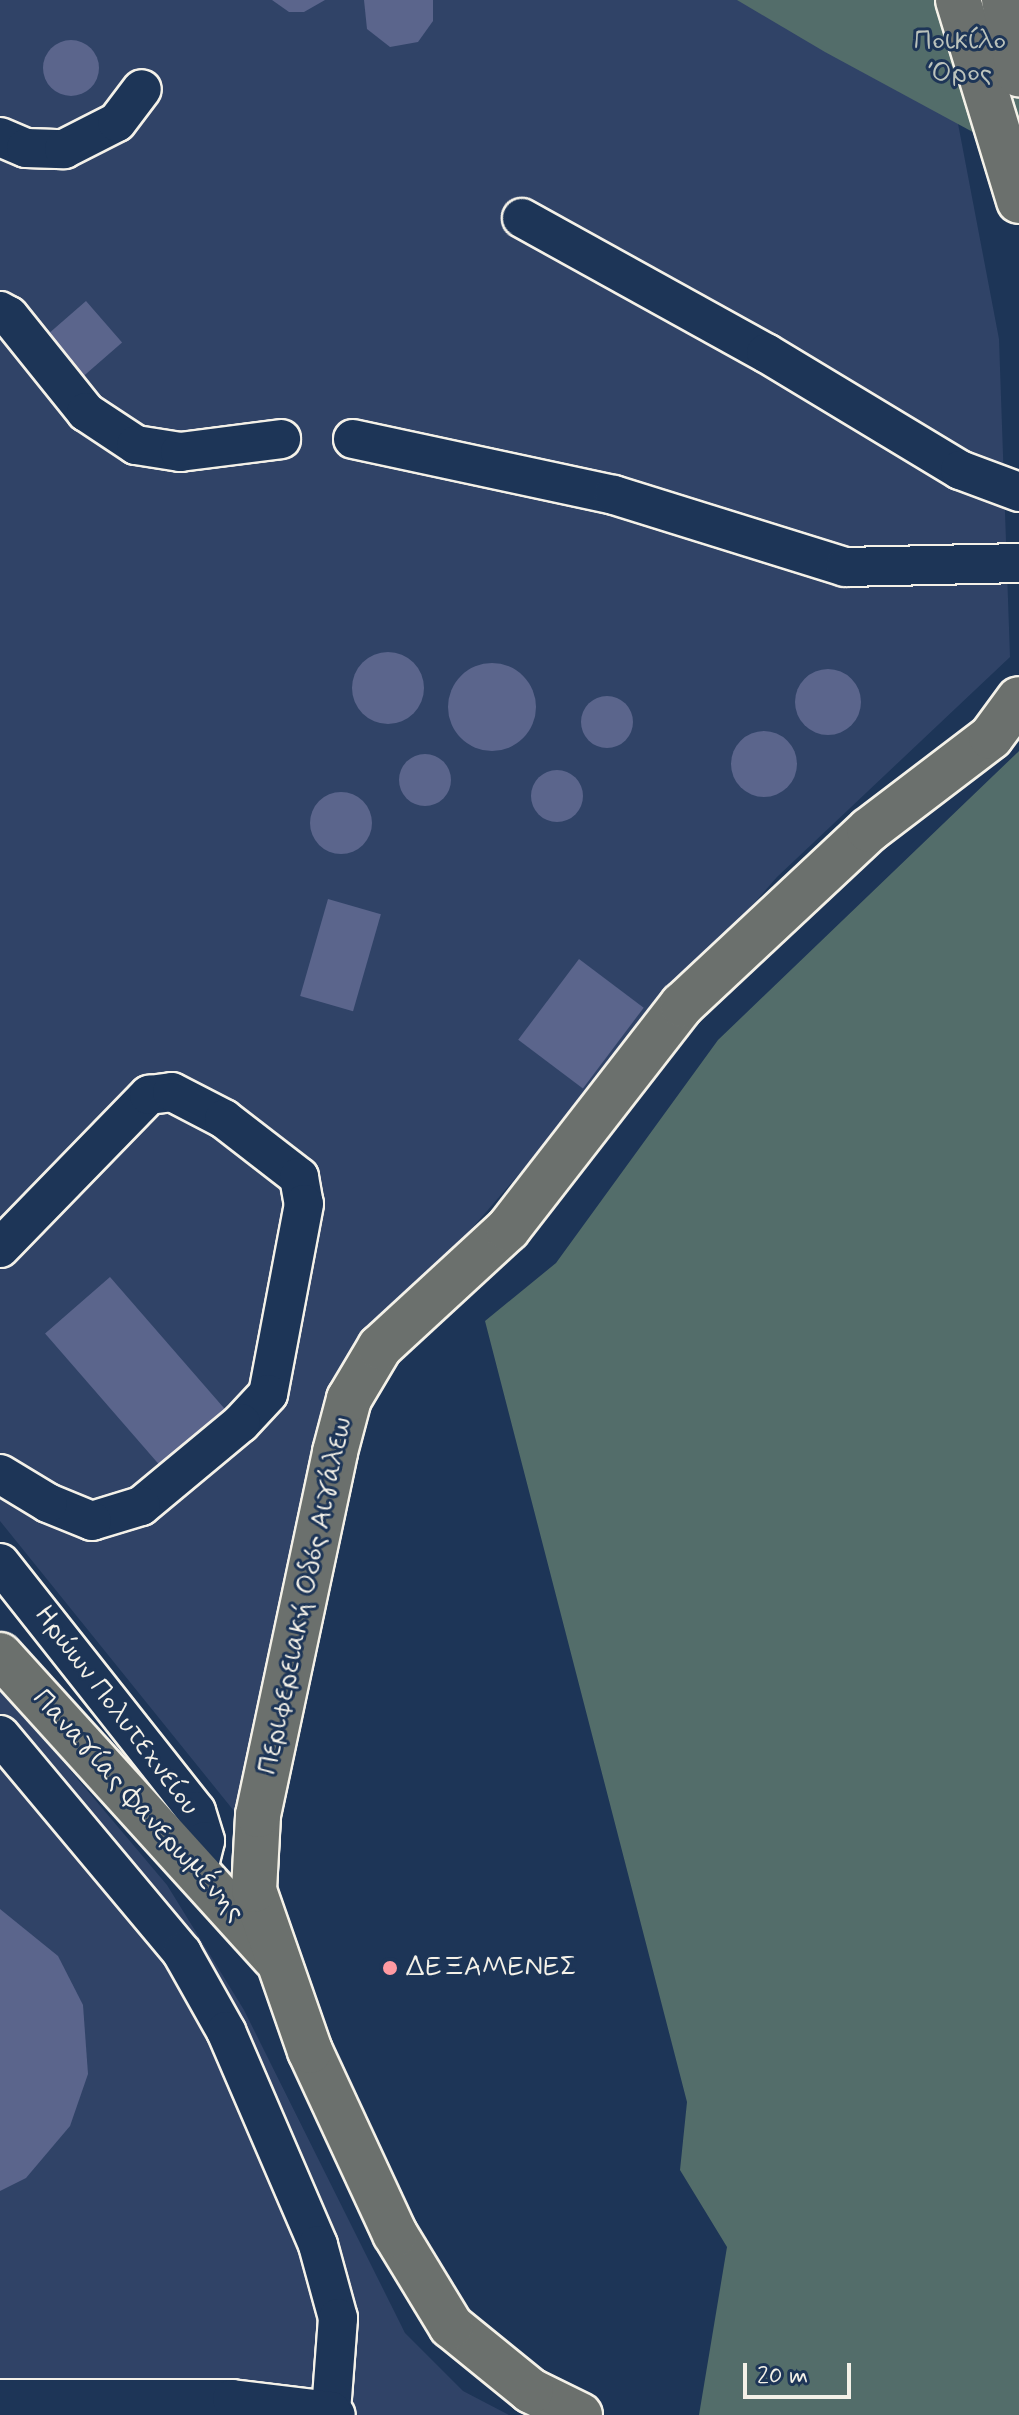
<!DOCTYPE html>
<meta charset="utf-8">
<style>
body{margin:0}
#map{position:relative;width:1019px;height:2415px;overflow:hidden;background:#1d3557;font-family:Mynerve,sans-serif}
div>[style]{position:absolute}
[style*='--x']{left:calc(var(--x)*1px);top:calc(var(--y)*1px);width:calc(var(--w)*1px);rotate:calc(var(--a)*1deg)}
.built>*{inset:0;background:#304367}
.green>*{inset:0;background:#536d6a}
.building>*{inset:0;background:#5b658c;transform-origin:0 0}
.round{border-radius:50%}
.roads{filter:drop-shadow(2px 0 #f4f1e8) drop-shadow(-2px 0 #f4f1e8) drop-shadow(0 2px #f4f1e8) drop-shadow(0 -2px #f4f1e8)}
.minor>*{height:38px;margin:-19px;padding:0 19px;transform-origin:19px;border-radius:19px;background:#1d3557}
.major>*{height:44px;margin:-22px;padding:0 22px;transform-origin:22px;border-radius:22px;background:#6b706d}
.highway>*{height:44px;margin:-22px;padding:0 22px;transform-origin:22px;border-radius:22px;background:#6b706d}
.dots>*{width:22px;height:22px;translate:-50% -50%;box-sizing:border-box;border:4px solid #1d3557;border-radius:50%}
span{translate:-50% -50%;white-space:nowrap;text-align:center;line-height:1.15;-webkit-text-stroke:6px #1d3557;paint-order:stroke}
.park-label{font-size:28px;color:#bcc3bc}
.street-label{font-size:28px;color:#f4f1e8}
.poi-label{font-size:28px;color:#f4f1e8}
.left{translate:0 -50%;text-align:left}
.scale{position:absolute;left:743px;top:2363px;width:108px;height:36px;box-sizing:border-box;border:4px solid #f4f1e8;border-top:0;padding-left:10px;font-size:24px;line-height:28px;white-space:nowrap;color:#f4f1e8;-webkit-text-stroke:6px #1d3557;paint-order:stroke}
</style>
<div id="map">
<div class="built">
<div style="clip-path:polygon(0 0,926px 0,940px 29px,999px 339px,1010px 657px,777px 877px,334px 1387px,234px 1811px,0 1521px)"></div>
<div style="clip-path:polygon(0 1687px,167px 1885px,244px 2010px,405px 2333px,463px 2391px,509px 2415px,0 2415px)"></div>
</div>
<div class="green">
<div style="clip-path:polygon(737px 0,1019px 0,1019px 157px,825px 52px)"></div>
<div style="clip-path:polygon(1019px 751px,1019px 2415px,699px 2415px,727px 2247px,680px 2170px,687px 2102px,485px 1321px,556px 1263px,718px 1040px)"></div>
</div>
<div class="building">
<div style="clip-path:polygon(272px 0,325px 0,304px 12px,289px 12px)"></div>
<div style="clip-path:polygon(364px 0,433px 0,433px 21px,418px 42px,390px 47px,367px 29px)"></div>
<div class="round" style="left:43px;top:40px;width:56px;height:56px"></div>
<div style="left:86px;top:301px;width:55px;height:54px;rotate:49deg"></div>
<div class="round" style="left:352px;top:652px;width:72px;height:72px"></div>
<div class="round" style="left:448px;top:663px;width:88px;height:88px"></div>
<div class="round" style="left:795px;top:669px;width:66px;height:66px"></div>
<div class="round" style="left:581px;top:696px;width:52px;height:52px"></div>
<div class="round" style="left:731px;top:731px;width:66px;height:66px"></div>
<div class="round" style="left:399px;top:754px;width:52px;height:52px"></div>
<div class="round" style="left:531px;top:770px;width:52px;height:52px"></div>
<div class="round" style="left:310px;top:792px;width:62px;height:62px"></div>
<div style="left:328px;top:899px;width:55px;height:101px;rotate:16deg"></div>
<div style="left:579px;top:959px;width:81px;height:101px;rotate:37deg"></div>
<div style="left:110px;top:1277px;width:177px;height:86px;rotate:49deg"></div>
<div style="clip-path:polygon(0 1909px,58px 1956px,83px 2005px,88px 2074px,70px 2126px,26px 2178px,0 2191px)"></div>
</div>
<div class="roads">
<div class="minor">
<div style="--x:0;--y:137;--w:28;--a:23"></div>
<div style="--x:26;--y:148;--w:38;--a:2"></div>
<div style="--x:64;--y:149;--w:59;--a:-27"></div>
<div style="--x:117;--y:122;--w:41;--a:-52.9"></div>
<div style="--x:522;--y:218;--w:279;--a:29"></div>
<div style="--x:766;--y:353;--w:227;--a:31.1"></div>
<div style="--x:960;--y:470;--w:63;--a:20.4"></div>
<div style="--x:0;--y:311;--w:10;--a:29"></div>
<div style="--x:9;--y:316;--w:123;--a:51.3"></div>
<div style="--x:86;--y:412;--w:60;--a:33.4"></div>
<div style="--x:136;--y:445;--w:45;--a:9"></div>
<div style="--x:180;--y:452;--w:102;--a:-7.3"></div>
<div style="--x:353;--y:439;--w:267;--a:12.1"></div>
<div style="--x:614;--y:495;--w:242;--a:17.3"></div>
<div style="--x:845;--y:567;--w:174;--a:-1.3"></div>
<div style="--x:0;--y:1248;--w:214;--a:-45.8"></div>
<div style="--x:149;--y:1095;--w:23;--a:-7"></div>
<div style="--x:172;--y:1092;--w:59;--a:27.4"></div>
<div style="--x:224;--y:1119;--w:95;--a:37.7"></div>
<div style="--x:299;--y:1177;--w:27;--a:80"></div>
<div style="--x:304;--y:1204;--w:193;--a:100.7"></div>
<div style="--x:268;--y:1394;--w:40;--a:133"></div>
<div style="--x:241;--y:1423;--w:130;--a:140.3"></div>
<div style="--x:141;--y:1506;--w:51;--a:163"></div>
<div style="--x:92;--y:1521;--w:48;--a:-157.8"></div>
<div style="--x:48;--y:1503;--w:56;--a:-148.9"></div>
<div style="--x:0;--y:1563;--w:316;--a:51.7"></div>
<div style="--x:196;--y:1811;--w:31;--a:73"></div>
<div style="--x:205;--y:1841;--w:29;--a:104"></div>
<div style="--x:0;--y:1735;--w:284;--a:50.1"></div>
<div style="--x:182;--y:1953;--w:90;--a:60.6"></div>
<div style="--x:226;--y:2031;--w:233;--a:66.7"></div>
<div style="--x:318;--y:2245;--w:76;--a:74.7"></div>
<div style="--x:338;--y:2318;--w:93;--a:94.3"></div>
<div style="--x:331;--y:2411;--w:6;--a:39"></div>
<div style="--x:0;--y:2399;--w:232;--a:0"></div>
<div style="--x:232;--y:2399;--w:100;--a:6.9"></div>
</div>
<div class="major">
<div style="--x:0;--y:1655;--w:408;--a:47.8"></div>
</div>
<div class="highway">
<div style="--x:958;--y:0;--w:210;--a:73.1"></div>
<div style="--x:1004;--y:0;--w:76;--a:78.5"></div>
<div style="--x:580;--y:2415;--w:55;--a:-153.9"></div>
<div style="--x:531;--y:2391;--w:103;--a:-140.9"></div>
<div style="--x:451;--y:2326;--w:108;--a:-121.3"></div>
<div style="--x:395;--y:2234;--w:202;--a:-114.9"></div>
<div style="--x:310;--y:2051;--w:170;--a:-109.2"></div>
<div style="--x:254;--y:1890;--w:75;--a:-86.9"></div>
<div style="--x:258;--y:1815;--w:371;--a:-78"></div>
<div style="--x:335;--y:1452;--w:55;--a:-75.2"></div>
<div style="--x:349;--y:1399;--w:61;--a:-59.2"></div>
<div style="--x:380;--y:1347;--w:174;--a:-42.7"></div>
<div style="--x:508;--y:1229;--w:284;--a:-52.2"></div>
<div style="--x:682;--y:1005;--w:256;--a:-43.1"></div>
<div style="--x:869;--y:830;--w:153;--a:-37.3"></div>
<div style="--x:991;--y:737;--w:47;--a:-53.6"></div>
</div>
</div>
<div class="dots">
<div style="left:390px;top:1968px;background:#ff9aa2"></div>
</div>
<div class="park-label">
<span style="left:960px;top:58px">Ποικίλο<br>Όρος</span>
</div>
<div class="street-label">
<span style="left:306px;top:1596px;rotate:-78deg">Περιφερειακή Οδός Αιγάλεω</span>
<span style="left:116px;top:1711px;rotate:53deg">Ηρώων Πολυτεχνείου</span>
<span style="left:138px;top:1806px;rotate:48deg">Παναγίας Φανερωμένης</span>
</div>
<div class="poi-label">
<span class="left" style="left:406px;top:1968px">ΔΕΞΑΜΕΝΕΣ</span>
</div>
<div class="scale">20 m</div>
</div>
